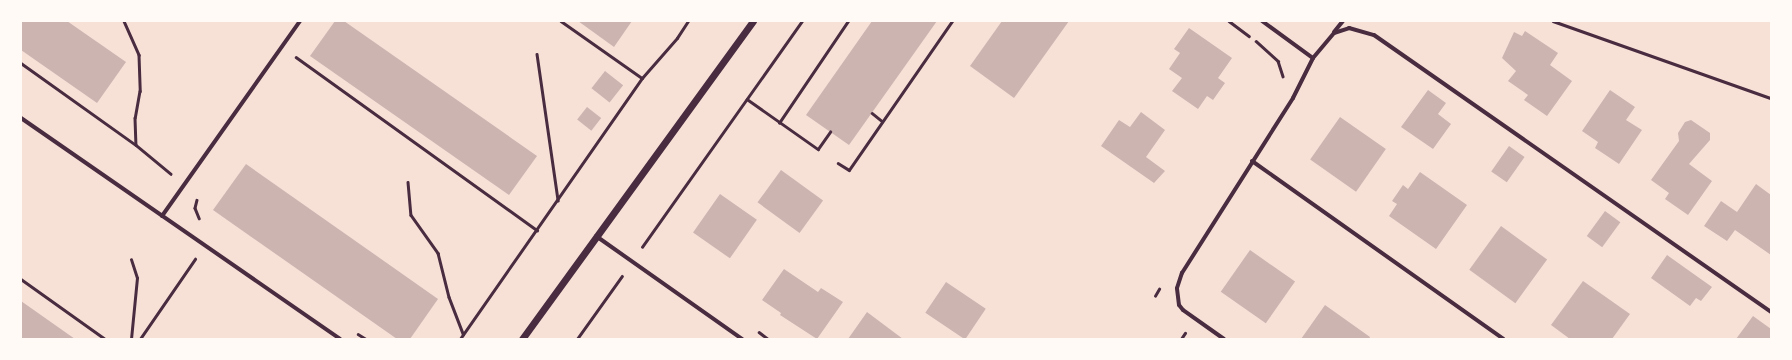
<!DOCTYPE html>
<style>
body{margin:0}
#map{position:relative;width:1792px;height:360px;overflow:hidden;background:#f7e1d7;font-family:"Nunito Sans",sans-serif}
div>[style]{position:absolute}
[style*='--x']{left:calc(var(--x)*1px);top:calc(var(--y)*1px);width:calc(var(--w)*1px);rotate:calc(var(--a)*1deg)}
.building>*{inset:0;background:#ccb4b1;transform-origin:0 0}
.path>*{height:2.5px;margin:-1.25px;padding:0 1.25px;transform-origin:1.25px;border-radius:1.25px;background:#4a2c40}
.minor>*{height:4px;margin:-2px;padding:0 2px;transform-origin:2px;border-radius:2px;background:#4a2c40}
.tertiary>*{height:7px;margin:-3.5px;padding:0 3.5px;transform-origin:3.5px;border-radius:3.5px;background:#4a2c40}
span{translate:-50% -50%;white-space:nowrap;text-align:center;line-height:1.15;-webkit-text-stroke:3px #fffaf5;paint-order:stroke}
.frame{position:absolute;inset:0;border:22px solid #fffaf5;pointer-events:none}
</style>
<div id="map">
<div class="building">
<div style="clip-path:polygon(21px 21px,67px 21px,126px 62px,97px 103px,21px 50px)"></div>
<div style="clip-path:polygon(335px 21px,344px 21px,537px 156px,509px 195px,310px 56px)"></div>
<div style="clip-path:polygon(578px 21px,632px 21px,614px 47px)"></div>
<div style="clip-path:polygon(872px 21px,937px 21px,849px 145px,806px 115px)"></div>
<div style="clip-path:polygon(1002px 21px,1069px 21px,1014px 98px,970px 66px)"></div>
<div style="clip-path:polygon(1189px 28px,1232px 58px,1218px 78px,1225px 83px,1213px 100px,1207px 96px,1198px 109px,1172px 91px,1182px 78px,1169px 69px,1180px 53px,1174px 49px)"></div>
<div style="clip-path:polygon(1525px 31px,1558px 53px,1550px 65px,1572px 81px,1547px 116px,1524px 100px,1528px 95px,1508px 81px,1516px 71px,1502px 58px,1514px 32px,1522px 36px)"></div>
<div style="left:605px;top:71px;width:23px;height:22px;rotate:38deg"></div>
<div style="clip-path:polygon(1428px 90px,1446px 103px,1438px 114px,1451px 124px,1433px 149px,1401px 127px)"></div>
<div style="clip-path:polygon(1610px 90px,1635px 107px,1626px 120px,1642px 130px,1619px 164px,1595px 148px,1598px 142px,1582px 131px)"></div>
<div style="left:587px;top:107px;width:18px;height:16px;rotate:38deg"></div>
<div style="clip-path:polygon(1141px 112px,1165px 130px,1146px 157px,1165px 171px,1154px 183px,1101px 146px,1119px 120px,1130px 127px)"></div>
<div style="left:1340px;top:117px;width:56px;height:52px;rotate:35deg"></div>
<div style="clip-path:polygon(1691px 120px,1710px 133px,1710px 140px,1689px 164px,1712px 181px,1688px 215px,1665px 199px,1669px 193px,1651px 180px,1679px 141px,1678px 133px,1685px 122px)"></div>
<div style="left:1509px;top:146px;width:19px;height:31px;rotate:35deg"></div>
<div style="clip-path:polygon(246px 164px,438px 299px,410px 339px,397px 339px,213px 210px)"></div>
<div style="left:781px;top:170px;width:52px;height:40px;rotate:36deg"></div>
<div style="clip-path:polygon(1420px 172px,1467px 205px,1436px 249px,1389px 216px,1397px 204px,1392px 201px,1403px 185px,1408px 189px)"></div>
<div style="clip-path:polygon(1756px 184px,1771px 195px,1771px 255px,1735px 230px,1727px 241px,1704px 226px,1721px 201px,1737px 212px)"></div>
<div style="left:720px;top:194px;width:45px;height:47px;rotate:35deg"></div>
<div style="left:1605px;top:211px;width:19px;height:31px;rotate:36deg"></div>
<div style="left:1501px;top:226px;width:57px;height:54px;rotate:36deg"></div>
<div style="left:1250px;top:250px;width:55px;height:51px;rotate:35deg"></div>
<div style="clip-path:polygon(1667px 255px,1712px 287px,1701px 301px,1696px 298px,1690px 306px,1651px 278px)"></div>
<div style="clip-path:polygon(784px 269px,818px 292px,821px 288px,843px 302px,817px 339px,780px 315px,781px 313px,762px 300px)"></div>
<div style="clip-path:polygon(1583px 281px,1630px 314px,1612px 339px,1570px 339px,1551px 325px)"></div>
<div style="left:946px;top:282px;width:48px;height:37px;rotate:34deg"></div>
<div style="clip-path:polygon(21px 301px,75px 339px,21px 339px)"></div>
<div style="clip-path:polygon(1325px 305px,1370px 337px,1369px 339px,1301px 339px)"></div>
<div style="clip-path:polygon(867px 312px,903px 339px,848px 339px)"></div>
<div style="clip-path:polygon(1753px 316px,1771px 329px,1771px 339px,1736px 339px)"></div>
</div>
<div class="path">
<div style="--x:124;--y:21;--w:37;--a:66"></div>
<div style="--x:139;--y:55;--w:36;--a:88"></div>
<div style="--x:140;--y:91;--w:27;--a:100"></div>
<div style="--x:135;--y:118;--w:26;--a:88"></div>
<div style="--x:561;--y:21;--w:99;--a:35.1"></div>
<div style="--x:1229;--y:21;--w:25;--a:37"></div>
<div style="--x:1553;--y:21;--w:231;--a:19.5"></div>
<div style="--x:1256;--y:41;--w:30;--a:42"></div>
<div style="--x:1278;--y:61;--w:16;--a:72"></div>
<div style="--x:537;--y:54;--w:148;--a:81.8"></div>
<div style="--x:296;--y:57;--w:297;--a:35.7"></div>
<div style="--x:21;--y:63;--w:141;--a:35.5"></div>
<div style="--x:136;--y:145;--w:45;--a:39.6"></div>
<div style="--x:747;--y:99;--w:87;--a:35.2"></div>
<div style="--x:818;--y:149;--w:21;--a:-55"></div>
<div style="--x:872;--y:113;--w:13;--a:39"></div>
<div style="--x:779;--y:123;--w:123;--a:-55.9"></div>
<div style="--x:838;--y:163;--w:13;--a:32"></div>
<div style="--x:849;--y:170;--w:181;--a:-55.3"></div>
<div style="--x:408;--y:182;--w:33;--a:85"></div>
<div style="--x:411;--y:215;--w:47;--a:54.6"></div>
<div style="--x:438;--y:253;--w:45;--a:76"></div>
<div style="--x:449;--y:297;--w:40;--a:69"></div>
<div style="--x:197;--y:200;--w:8;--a:104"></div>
<div style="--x:195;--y:208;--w:11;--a:68"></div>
<div style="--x:642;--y:247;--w:277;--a:-54.7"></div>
<div style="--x:21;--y:279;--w:103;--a:35.5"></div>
<div style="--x:1155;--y:296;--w:8;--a:-60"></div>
<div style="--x:759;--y:332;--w:11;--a:38"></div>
<div style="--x:358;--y:334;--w:9;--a:32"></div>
<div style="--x:131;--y:339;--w:61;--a:-84.4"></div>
<div style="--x:137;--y:278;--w:19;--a:-108"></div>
<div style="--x:140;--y:339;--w:97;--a:-55.5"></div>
<div style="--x:460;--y:339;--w:318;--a:-55.1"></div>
<div style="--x:642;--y:78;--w:53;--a:-48.8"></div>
<div style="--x:677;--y:38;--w:20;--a:-57"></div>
<div style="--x:577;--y:339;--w:77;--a:-54.5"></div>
<div style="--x:1181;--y:339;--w:7;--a:-56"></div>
</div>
<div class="minor">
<div style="--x:1262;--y:21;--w:63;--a:36"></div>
<div style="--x:1334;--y:32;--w:14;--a:-51"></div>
<div style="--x:21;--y:118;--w:388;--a:34.7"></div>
<div style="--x:1252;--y:161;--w:308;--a:35.3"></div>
<div style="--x:162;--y:216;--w:239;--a:-54.7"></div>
<div style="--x:596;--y:236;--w:179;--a:35.2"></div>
<div style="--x:1224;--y:339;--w:50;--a:-144.7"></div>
<div style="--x:1183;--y:310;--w:6;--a:-129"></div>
<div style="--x:1179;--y:305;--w:17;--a:-97"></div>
<div style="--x:1177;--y:288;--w:16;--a:-72"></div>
<div style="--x:1182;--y:273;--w:207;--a:-57.6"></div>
<div style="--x:1293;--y:98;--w:45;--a:-63.4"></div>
<div style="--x:1313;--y:58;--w:33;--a:-50"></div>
<div style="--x:1334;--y:33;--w:16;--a:-18"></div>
<div style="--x:1349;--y:28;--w:26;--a:16"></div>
<div style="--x:1374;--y:35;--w:484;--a:34.9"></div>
</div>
<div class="tertiary">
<div style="--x:522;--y:339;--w:393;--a:-54"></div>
</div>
<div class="frame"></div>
</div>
